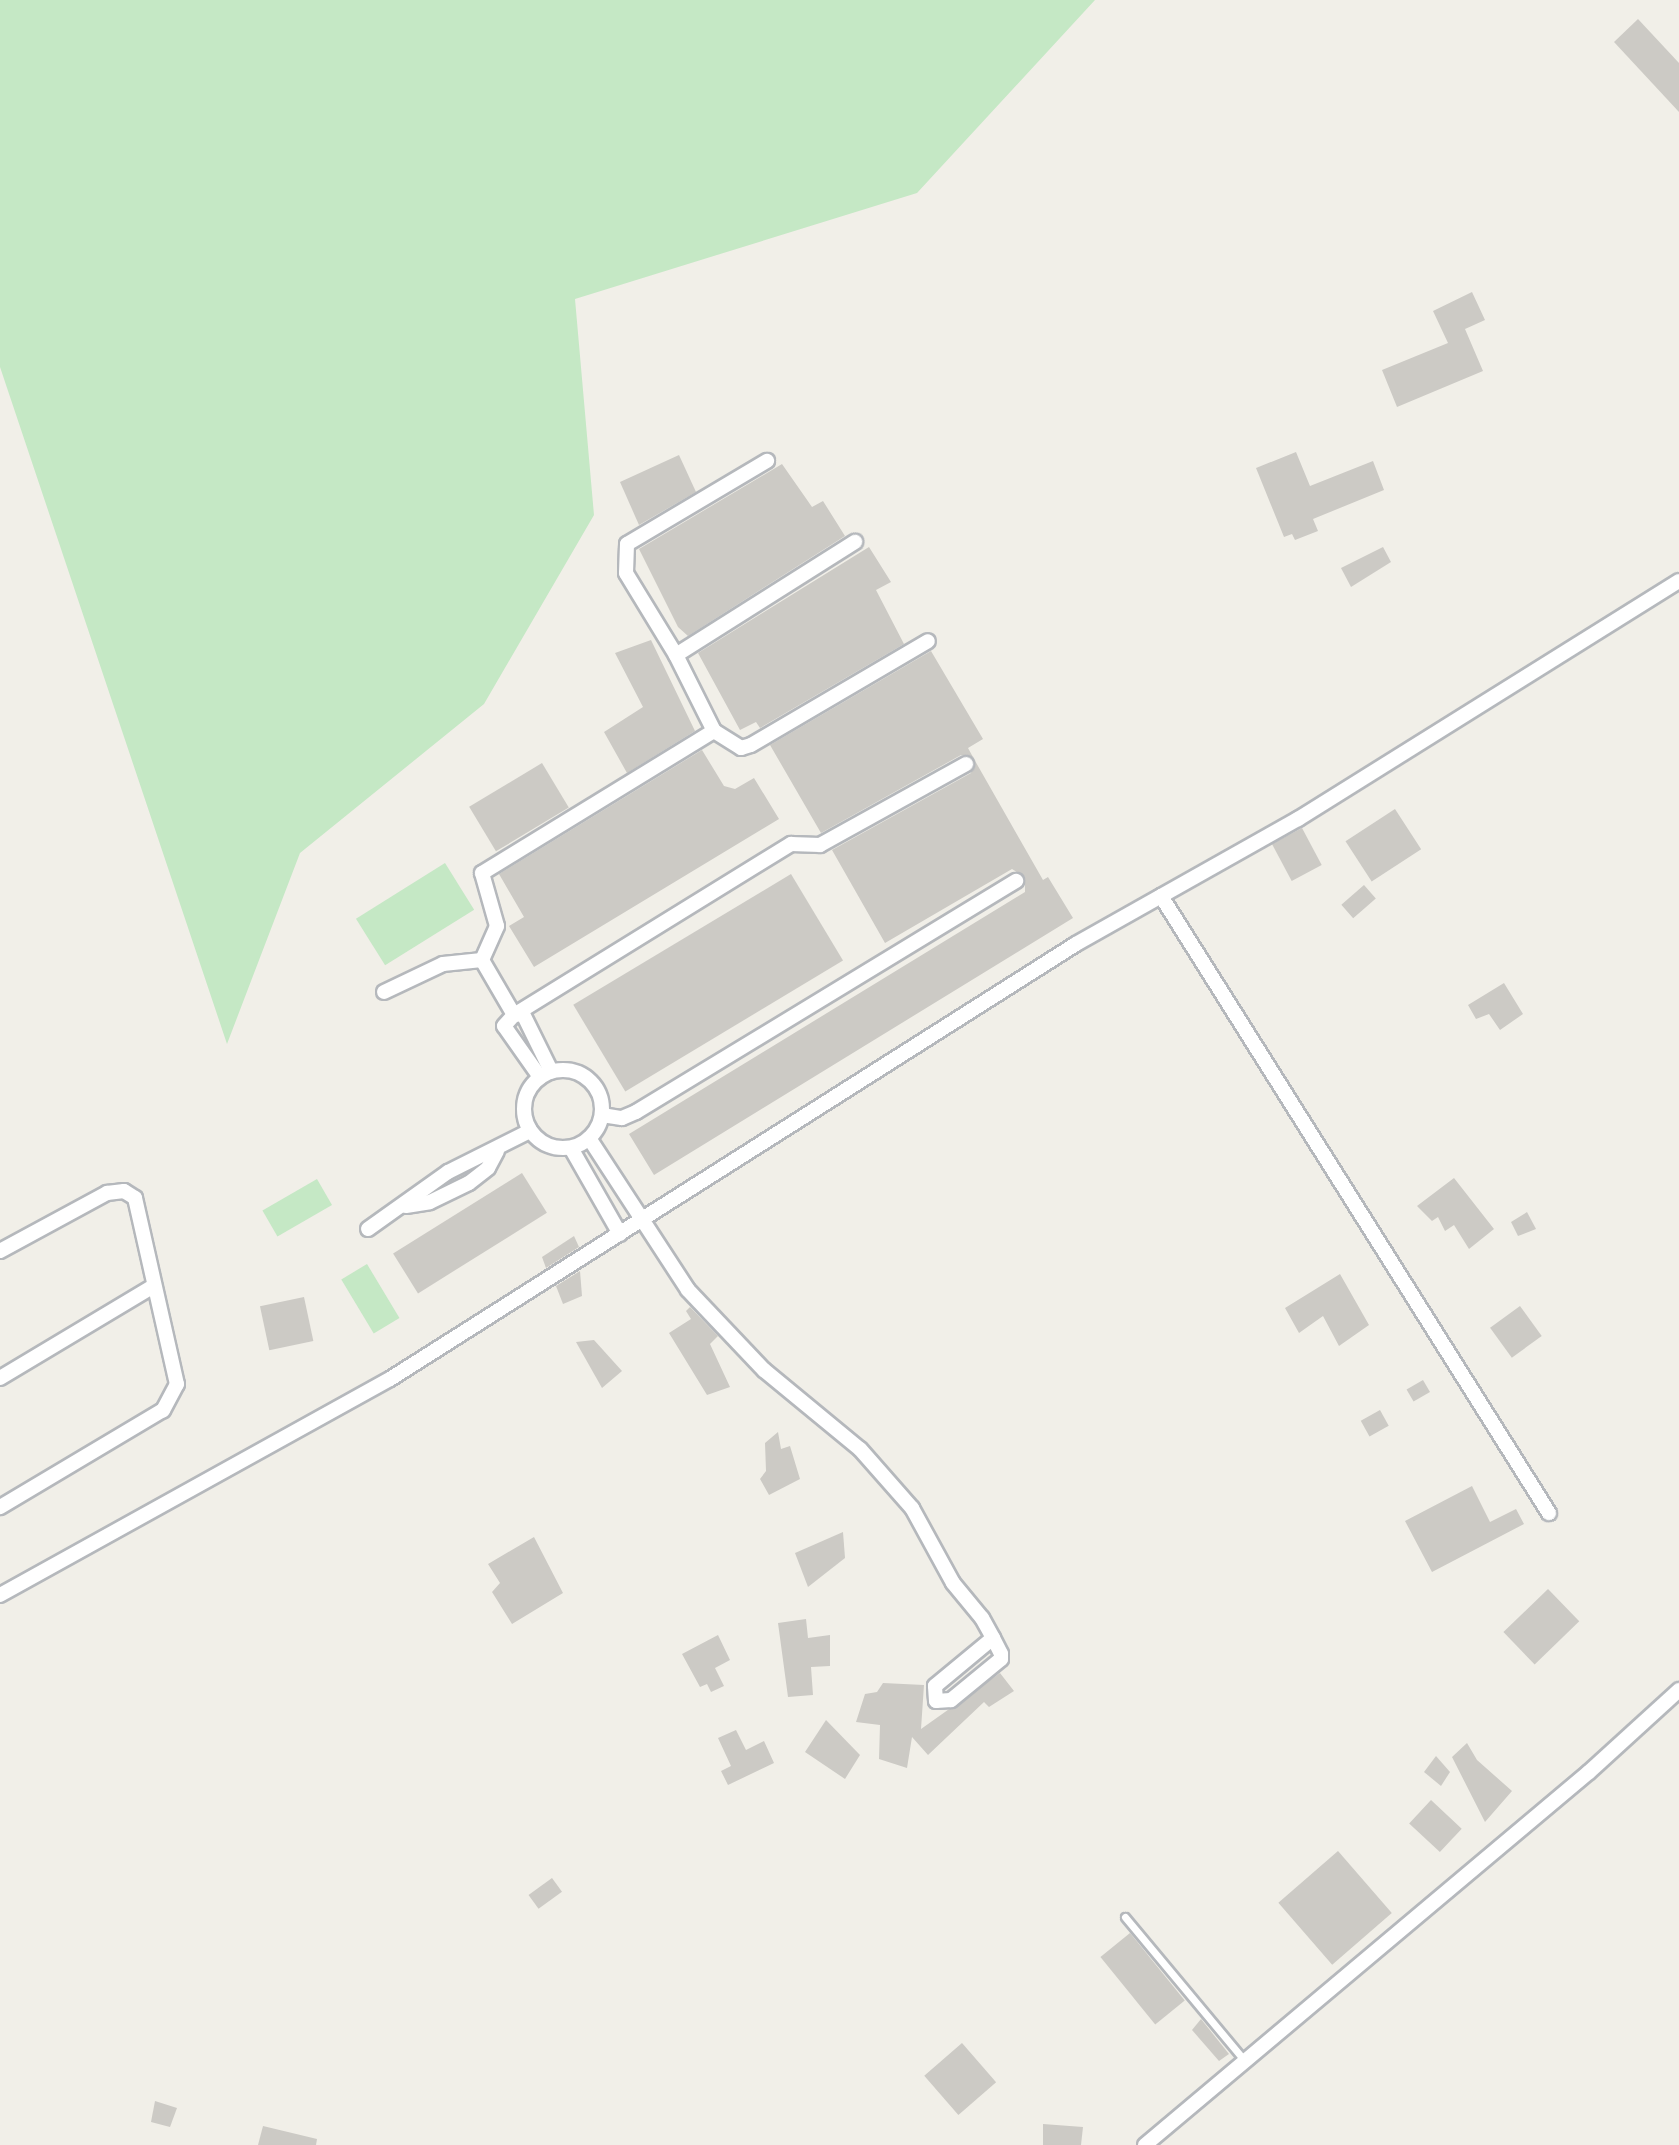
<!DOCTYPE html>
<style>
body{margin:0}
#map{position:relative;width:1679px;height:2145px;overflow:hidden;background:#f1efe8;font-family:Figtree,sans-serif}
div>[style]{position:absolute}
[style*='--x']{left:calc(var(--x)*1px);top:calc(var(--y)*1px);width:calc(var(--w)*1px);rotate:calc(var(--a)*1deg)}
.green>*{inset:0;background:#c5e8c5;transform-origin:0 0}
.building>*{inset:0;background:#cccac5;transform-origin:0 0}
.roads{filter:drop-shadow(2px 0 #b5b8bc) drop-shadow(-2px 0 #b5b8bc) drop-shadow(0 2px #b5b8bc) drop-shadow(0 -2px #b5b8bc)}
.lane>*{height:7px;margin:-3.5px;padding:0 3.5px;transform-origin:3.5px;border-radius:3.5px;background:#fff}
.street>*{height:14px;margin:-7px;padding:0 7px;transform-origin:7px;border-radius:7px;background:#fff}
.street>.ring{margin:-7px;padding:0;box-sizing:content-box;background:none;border:14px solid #fff;border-radius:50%}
span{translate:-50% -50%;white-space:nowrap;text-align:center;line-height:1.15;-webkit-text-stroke:7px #fff;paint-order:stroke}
</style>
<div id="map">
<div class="green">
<div style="clip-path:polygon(0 0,1095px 0,917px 193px,575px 299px,594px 515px,484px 704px,300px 853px,227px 1044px,0 367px)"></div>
<div style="left:445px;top:863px;width:55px;height:105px;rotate:58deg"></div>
<div style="left:317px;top:1179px;width:30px;height:63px;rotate:60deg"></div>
<div style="left:367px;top:1264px;width:63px;height:30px;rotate:59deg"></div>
</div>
<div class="building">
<div style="clip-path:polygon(1638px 19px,1679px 63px,1679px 112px,1614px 42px)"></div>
<div style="clip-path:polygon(1472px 292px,1485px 320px,1465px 329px,1483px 371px,1397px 407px,1382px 370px,1448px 343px,1433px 311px)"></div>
<div style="clip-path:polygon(1296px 452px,1310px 486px,1373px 461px,1384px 490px,1313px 519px,1318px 531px,1295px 540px,1292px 534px,1284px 537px,1256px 468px)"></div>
<div style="clip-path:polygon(679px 455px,696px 492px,639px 525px,620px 482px)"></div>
<div style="clip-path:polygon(782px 464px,812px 507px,823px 501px,845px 536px,688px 636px,678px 627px,639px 549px)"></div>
<div style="clip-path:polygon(869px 547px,891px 582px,876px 590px,904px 644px,760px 728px,756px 722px,740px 730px,698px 653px)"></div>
<div style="clip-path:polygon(1383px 547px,1391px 562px,1351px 587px,1341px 568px)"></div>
<div style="clip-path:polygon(651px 640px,695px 731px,627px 773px,604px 732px,643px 707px,615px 653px)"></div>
<div style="clip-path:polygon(931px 651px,983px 739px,968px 748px,974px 759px,961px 755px,821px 833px,770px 745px)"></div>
<div style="clip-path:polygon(702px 750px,724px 786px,735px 789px,754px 778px,779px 819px,534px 967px,509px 926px,524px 917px,499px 874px)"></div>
<div style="clip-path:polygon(974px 759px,1043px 880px,1048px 877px,1073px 918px,654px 1175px,629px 1134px,1025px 892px,1025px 877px,1012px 869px,885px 943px,832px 850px,971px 773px)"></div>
<div style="left:542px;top:763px;width:52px;height:85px;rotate:59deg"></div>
<div style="left:1395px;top:809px;width:48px;height:59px;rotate:57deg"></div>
<div style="left:1302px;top:828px;width:42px;height:34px;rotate:62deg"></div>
<div style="left:791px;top:874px;width:101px;height:254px;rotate:59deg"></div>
<div style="left:1364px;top:885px;width:18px;height:30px;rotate:49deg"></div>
<div style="clip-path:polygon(1504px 983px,1523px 1014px,1500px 1030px,1489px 1014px,1476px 1019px,1468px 1005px)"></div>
<div style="left:522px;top:1173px;width:47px;height:152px;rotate:58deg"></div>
<div style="clip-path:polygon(1454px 1178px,1494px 1229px,1469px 1249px,1454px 1225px,1445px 1231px,1438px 1217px,1432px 1221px,1417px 1206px)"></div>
<div style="clip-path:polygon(1527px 1212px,1536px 1229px,1518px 1236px,1511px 1222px)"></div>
<div style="clip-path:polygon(574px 1236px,579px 1247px,546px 1268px,542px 1257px)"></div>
<div style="clip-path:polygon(580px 1271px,582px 1296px,563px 1304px,556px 1286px)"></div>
<div style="clip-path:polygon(1340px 1274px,1369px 1325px,1339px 1346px,1323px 1316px,1299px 1333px,1285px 1308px)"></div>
<div style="left:304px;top:1297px;width:45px;height:45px;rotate:78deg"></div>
<div style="left:1520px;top:1306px;width:37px;height:37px;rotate:54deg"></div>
<div style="clip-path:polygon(690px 1307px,718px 1336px,710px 1344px,730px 1387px,707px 1395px,669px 1333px,691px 1319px,686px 1311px)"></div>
<div style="clip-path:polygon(594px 1340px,622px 1371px,602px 1388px,576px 1342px)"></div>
<div style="left:1423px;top:1380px;width:14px;height:19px;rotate:60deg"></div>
<div style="left:1380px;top:1410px;width:18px;height:22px;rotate:61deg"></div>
<div style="clip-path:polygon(778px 1432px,781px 1449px,790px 1446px,800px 1479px,769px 1495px,760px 1479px,766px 1471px,765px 1443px)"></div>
<div style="clip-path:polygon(1472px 1486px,1490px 1522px,1516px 1509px,1524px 1524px,1432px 1572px,1405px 1521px)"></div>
<div style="clip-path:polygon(843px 1532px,845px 1558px,808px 1587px,795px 1553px)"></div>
<div style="clip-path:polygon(534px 1537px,563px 1593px,512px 1624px,492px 1592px,500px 1583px,488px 1564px)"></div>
<div style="left:1548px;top:1589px;width:45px;height:62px;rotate:46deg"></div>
<div style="clip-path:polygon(806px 1619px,808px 1638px,830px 1635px,830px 1666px,811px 1667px,813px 1695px,788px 1697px,778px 1623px)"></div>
<div style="clip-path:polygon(718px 1635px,730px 1660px,715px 1668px,724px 1686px,711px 1692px,707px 1684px,700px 1687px,682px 1654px)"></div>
<div style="clip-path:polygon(1000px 1673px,1014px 1691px,989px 1707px,984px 1702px,928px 1755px,912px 1737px,907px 1768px,879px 1759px,880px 1725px,856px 1722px,865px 1694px,877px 1692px,883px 1683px,924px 1685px,921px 1729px)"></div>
<div style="clip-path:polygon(826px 1720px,860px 1755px,845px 1779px,805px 1752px)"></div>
<div style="clip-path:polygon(736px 1730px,746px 1750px,764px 1741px,774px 1763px,728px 1785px,721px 1771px,731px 1766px,718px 1738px)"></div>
<div style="clip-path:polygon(1467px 1743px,1477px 1760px,1512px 1791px,1485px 1822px,1452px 1757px)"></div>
<div style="clip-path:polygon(1436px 1756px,1450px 1772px,1441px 1786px,1424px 1772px)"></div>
<div style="left:1431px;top:1800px;width:42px;height:32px;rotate:43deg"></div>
<div style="left:1338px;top:1851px;width:82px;height:79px;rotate:49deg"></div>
<div style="left:552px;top:1878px;width:17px;height:29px;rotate:54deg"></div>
<div style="left:1130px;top:1933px;width:87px;height:38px;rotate:51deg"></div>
<div style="clip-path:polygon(1201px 2019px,1229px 2054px,1219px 2061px,1192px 2030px)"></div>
<div style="left:962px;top:2043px;width:52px;height:50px;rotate:49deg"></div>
<div style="clip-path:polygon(155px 2101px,177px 2108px,170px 2127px,151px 2122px)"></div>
<div style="clip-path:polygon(1043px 2124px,1083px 2127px,1081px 2145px,1043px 2145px)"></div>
<div style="clip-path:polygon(263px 2126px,317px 2139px,316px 2145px,258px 2145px)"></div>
</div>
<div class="roads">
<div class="lane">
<div style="--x:1125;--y:1917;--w:186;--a:50.2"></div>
</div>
<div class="street">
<div style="--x:676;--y:655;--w:212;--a:-32.3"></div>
<div style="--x:714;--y:731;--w:32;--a:32"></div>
<div style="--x:741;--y:748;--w:10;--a:-17"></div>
<div style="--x:751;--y:745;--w:205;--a:-30.4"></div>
<div style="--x:1161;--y:896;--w:729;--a:57.84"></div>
<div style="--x:384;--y:992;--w:65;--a:-25.4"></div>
<div style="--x:443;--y:964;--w:39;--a:-6"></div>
<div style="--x:514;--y:1015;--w:64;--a:-120.2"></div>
<div style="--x:482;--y:960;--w:37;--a:-66"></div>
<div style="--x:497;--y:926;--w:55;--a:-105.8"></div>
<div style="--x:482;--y:873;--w:272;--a:-31.5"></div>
<div style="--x:714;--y:731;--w:85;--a:-116.6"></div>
<div style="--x:676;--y:655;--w:96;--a:-121.4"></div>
<div style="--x:626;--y:573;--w:29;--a:-88"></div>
<div style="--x:627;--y:544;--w:163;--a:-30.7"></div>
<div style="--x:514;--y:1015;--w:9;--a:-6"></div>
<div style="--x:523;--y:1014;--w:64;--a:63.8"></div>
<div class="ring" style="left:524px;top:1070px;width:64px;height:64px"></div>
<div style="--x:540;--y:1077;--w:62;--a:-125.2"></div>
<div style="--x:504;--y:1026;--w:15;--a:-48"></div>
<div style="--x:514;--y:1015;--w:326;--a:-31.7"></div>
<div style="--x:791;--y:844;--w:29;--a:2"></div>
<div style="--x:820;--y:845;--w:167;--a:-29"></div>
<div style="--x:602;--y:1115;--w:20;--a:9"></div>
<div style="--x:622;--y:1118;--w:15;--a:-23"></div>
<div style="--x:636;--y:1112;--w:445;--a:-31.3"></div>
<div style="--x:589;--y:1138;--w:181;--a:56.9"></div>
<div style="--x:688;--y:1290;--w:110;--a:46.5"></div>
<div style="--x:764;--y:1370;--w:124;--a:39.5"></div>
<div style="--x:860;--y:1449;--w:79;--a:48.6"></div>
<div style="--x:912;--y:1508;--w:85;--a:61.3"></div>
<div style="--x:953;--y:1583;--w:45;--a:50.4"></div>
<div style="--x:982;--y:1618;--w:23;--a:61"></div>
<div style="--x:993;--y:1638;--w:18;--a:63"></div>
<div style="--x:1001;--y:1654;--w:5;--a:90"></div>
<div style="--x:1001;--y:1659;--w:65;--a:140.6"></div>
<div style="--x:951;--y:1700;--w:15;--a:176"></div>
<div style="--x:936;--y:1701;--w:15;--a:-94"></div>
<div style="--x:935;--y:1686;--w:75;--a:-39.6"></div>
<div style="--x:571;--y:1148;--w:99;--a:60.3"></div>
<div style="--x:406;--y:1206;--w:24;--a:-9"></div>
<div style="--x:430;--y:1202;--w:43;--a:-26"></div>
<div style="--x:469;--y:1183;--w:24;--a:-38"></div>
<div style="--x:488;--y:1168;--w:19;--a:-62"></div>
<div style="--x:368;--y:1229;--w:98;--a:-35.5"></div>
<div style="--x:448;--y:1172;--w:92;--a:-26.6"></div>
<div style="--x:0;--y:1251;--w:122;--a:-28.5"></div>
<div style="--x:107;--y:1193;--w:17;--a:-7"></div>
<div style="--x:124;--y:1191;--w:13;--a:32"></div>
<div style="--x:135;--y:1198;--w:191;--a:77.3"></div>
<div style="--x:177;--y:1384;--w:30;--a:118"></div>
<div style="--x:163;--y:1410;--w:190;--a:149.2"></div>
<div style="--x:0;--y:1378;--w:179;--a:-30.9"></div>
<div style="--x:0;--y:1595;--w:446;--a:-29"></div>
<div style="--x:390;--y:1379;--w:812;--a:-32.38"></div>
<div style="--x:1076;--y:944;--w:255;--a:-29.4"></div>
<div style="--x:1298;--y:819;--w:449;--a:-32"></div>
<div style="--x:1145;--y:2145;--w:580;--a:-40.03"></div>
<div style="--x:1589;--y:1772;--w:122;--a:-42.3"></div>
</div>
</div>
</div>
